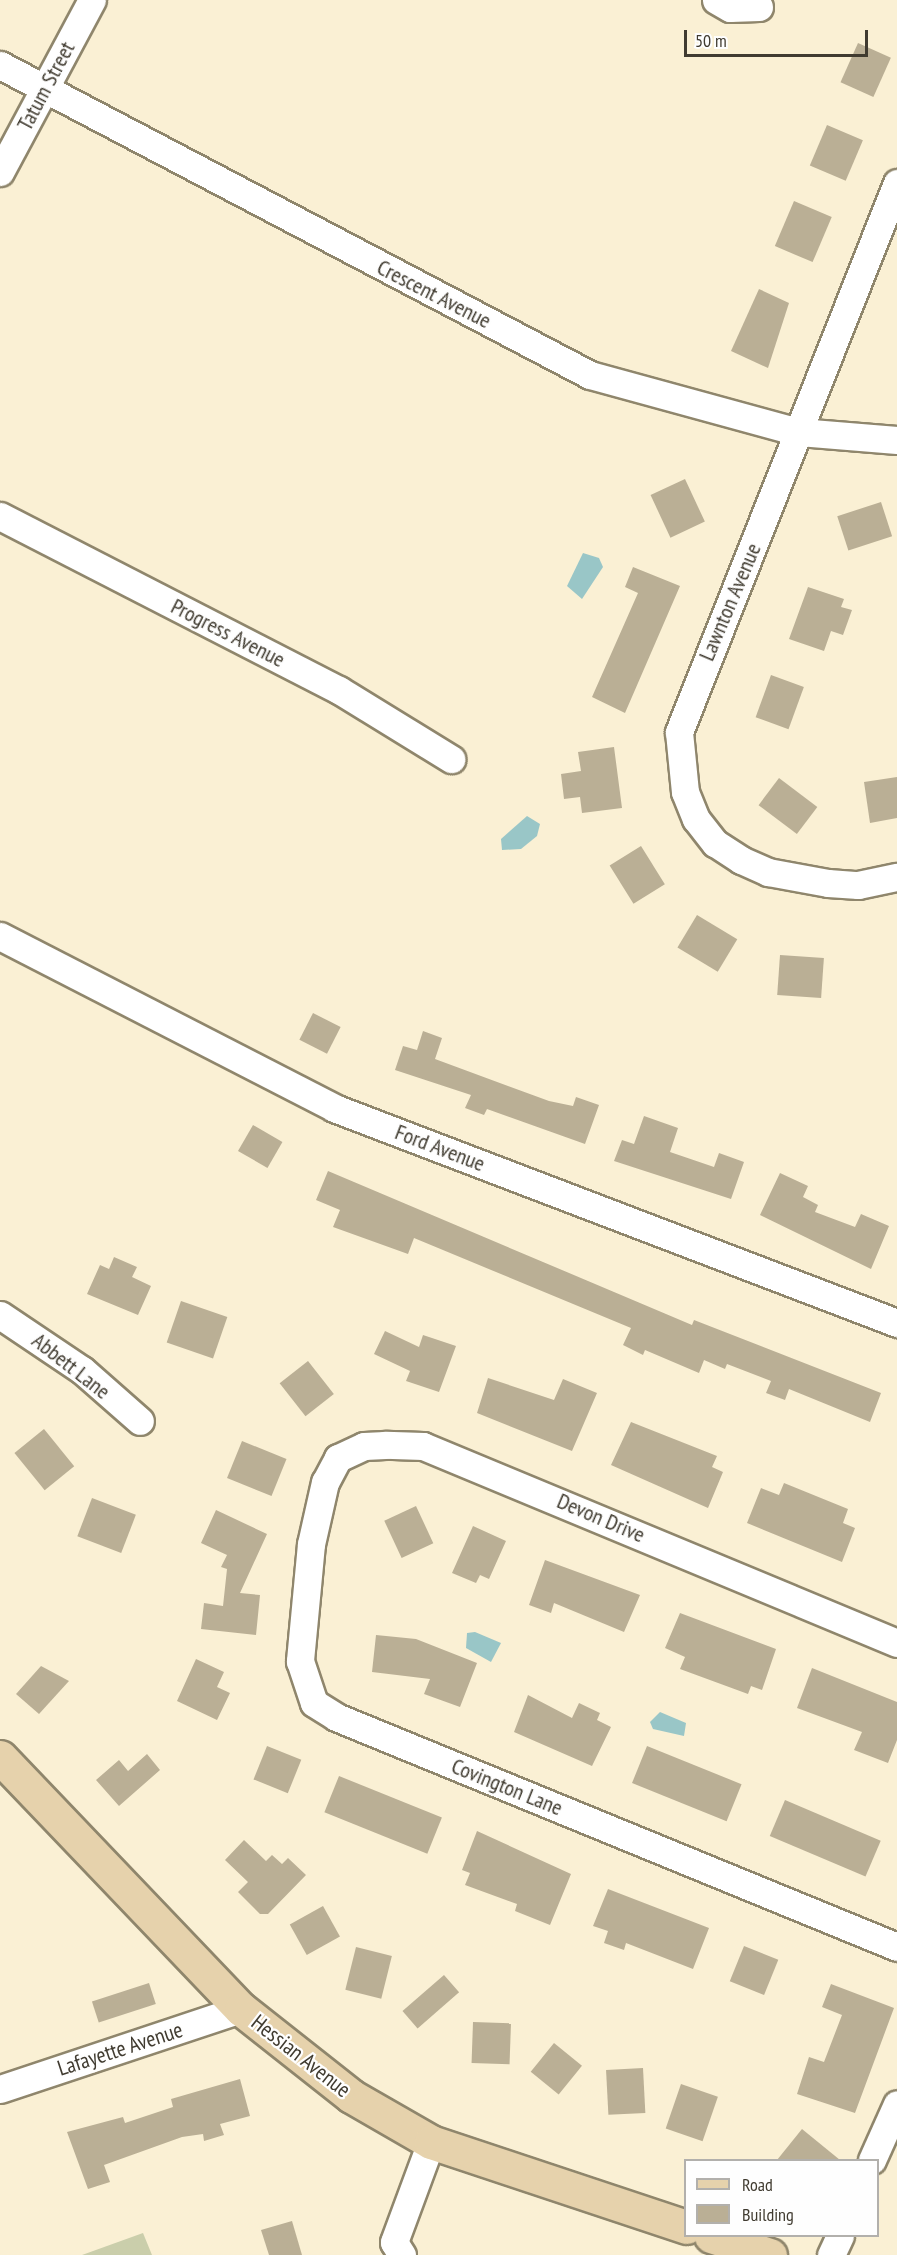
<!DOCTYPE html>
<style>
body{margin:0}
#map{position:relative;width:897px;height:2255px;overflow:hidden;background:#faf0d4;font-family:"PT Sans Narrow",sans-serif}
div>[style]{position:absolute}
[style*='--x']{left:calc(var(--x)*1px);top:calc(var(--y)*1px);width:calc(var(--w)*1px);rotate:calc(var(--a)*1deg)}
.green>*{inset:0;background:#caceab}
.water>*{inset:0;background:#99c6c7}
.building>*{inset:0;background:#baaf95;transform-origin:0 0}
.roads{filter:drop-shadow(2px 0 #8f866c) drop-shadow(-2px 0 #8f866c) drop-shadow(0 2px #8f866c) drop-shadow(0 -2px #8f866c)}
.minor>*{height:27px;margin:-13.5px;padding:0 13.5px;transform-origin:13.5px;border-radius:13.5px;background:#fff}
.major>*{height:33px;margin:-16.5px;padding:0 16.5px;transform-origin:16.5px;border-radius:16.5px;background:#e6d2ac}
span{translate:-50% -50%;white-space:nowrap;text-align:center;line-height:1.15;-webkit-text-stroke:4.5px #fefefe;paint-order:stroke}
.street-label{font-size:22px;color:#403b30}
.legend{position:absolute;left:684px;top:2159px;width:195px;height:78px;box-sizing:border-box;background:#fefefe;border:2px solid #b2b0ac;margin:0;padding:8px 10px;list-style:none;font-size:18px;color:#403b30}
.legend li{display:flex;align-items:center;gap:12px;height:30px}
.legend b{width:30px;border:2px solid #b2b0ac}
.scale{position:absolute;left:684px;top:30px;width:184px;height:27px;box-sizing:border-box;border:3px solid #403b30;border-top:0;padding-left:8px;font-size:18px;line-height:21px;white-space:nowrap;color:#403b30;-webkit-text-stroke:4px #fefefe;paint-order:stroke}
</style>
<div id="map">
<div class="green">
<div style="clip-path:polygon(143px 2233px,152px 2255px,82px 2255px)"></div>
</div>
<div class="water">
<div style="clip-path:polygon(583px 553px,599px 558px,603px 567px,582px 599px,567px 586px)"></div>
<div style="clip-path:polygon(527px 816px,540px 824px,537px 836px,521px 849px,502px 850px,501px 839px)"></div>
<div style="clip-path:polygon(475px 1632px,501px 1643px,491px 1662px,466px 1648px,467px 1633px)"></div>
<div style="clip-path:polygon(660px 1712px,686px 1723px,684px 1736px,653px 1729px,650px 1722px)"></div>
</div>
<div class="building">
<div style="left:858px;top:43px;width:36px;height:43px;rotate:24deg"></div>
<div style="left:827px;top:125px;width:39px;height:44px;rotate:23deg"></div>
<div style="left:794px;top:201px;width:41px;height:49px;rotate:23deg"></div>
<div style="clip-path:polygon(759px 289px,789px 303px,768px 368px,731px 351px)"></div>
<div style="left:685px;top:479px;width:47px;height:38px;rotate:65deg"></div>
<div style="left:881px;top:502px;width:36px;height:46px;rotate:72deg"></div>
<div style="clip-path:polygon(633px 567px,680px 586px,625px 713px,592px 697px,638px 593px,625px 587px)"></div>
<div style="clip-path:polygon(808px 587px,844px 599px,841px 607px,852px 610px,843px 635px,831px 631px,824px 651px,789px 639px)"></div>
<div style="left:771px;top:675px;width:35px;height:45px;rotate:20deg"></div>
<div style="clip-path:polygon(614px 747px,622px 808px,582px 813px,580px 797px,564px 799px,561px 774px,581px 771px,578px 752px)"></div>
<div style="clip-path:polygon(897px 777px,897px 818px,870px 823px,864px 782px)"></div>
<div style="left:779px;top:778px;width:48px;height:34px;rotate:37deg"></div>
<div style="left:641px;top:846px;width:45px;height:37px;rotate:58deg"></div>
<div style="left:697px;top:915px;width:47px;height:38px;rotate:31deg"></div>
<div style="left:780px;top:955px;width:44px;height:40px;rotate:4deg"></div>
<div style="left:313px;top:1013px;width:31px;height:30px;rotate:27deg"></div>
<div style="clip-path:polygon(423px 1031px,442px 1038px,435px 1059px,549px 1101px,573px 1106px,576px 1097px,599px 1105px,585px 1144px,487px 1109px,484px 1115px,465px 1108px,471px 1095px,395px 1070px,403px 1046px,417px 1050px)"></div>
<div style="clip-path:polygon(644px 1116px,678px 1128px,670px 1152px,714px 1167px,719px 1153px,744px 1162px,731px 1199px,614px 1161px,622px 1140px,634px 1144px)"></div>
<div style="left:253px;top:1125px;width:34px;height:30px;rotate:30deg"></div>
<div style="clip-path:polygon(328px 1171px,692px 1325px,694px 1320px,881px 1393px,870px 1422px,789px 1389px,785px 1400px,766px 1393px,771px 1381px,727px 1364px,725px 1369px,704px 1360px,699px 1373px,645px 1350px,643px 1355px,623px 1345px,631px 1328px,414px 1238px,408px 1254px,333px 1227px,340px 1210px,316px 1200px)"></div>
<div style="clip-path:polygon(780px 1173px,808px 1186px,803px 1197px,818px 1205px,815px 1212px,855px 1227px,861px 1214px,889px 1226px,871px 1269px,760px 1215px)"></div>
<div style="clip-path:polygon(114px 1257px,137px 1267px,132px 1277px,151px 1286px,138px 1315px,87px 1294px,100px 1265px,109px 1269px)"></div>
<div style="left:181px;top:1301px;width:49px;height:44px;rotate:19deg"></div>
<div style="clip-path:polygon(385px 1331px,419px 1347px,423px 1335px,456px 1346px,439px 1392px,406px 1381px,410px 1371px,374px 1354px)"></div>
<div style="left:308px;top:1361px;width:42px;height:36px;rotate:52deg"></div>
<div style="clip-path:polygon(488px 1378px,554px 1400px,563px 1379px,597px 1393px,572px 1451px,477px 1413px)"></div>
<div style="clip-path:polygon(631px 1422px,717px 1456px,712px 1467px,723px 1472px,708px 1508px,611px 1465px)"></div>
<div style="left:44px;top:1429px;width:48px;height:38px;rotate:51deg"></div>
<div style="left:242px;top:1441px;width:48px;height:40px;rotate:22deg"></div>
<div style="clip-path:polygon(784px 1483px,848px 1509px,843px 1523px,855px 1528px,842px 1562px,747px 1523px,761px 1488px,779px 1495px)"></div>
<div style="left:92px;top:1498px;width:47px;height:41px;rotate:21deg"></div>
<div style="left:416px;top:1506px;width:41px;height:35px;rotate:65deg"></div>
<div style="clip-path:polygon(216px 1510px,267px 1534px,240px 1593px,260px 1595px,256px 1635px,201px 1629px,204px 1603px,223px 1606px,227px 1569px,221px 1567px,227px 1555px,201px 1543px)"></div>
<div style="clip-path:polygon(473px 1526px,506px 1541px,489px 1579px,480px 1575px,476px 1583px,452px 1573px)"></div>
<div style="clip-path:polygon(545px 1560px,640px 1595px,624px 1632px,554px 1603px,551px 1613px,529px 1605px)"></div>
<div style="clip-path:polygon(680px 1613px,776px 1649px,762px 1690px,751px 1686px,748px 1694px,680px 1669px,685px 1657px,665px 1648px)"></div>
<div style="clip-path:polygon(376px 1635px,416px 1639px,477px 1663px,460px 1707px,424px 1694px,430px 1679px,372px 1672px)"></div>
<div style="clip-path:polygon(196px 1659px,224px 1672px,217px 1687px,230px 1693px,217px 1720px,177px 1701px)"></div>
<div style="clip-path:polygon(41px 1666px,69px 1681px,39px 1714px,16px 1694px)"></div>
<div style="clip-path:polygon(812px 1668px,897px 1702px,897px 1740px,888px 1763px,854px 1750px,862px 1732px,797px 1708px)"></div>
<div style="clip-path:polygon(528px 1695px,572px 1718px,579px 1703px,600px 1713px,597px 1720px,611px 1727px,592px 1766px,514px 1732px)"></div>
<div style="left:267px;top:1746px;width:37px;height:36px;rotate:22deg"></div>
<div style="left:647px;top:1746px;width:102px;height:40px;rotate:22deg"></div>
<div style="clip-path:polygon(147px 1754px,160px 1770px,119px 1806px,96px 1780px,119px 1760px,128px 1771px)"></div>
<div style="left:339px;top:1776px;width:111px;height:39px;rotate:22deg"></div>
<div style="left:785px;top:1800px;width:104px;height:39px;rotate:23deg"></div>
<div style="clip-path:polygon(477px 1831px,571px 1874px,550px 1925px,515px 1911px,517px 1904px,465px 1885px,470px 1873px,462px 1870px)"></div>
<div style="clip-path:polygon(244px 1840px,266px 1861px,272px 1855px,282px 1864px,288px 1858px,306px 1875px,268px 1914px,260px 1914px,238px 1892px,248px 1882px,225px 1860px)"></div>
<div style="clip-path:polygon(608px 1889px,709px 1928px,693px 1969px,626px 1943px,624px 1950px,604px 1943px,608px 1931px,593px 1926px)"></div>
<div style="left:323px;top:1906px;width:35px;height:38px;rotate:61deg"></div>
<div style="left:744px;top:1946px;width:37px;height:38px;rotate:22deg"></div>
<div style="left:356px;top:1947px;width:37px;height:44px;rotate:14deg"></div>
<div style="left:444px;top:1975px;width:23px;height:55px;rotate:49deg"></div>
<div style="left:149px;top:1983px;width:22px;height:60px;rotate:72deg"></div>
<div style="clip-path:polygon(831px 1984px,894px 2008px,855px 2113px,797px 2094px,809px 2057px,824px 2062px,842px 2015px,822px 2007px)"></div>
<div style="left:473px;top:2022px;width:38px;height:41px;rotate:2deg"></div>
<div style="left:554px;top:2043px;width:36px;height:37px;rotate:39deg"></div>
<div style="left:643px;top:2068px;width:45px;height:37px;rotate:87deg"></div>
<div style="clip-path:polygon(240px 2079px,250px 2116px,220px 2124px,224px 2135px,204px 2141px,203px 2134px,182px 2137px,104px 2165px,110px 2182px,88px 2189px,67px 2132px,123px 2117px,125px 2123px,173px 2107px,171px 2099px)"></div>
<div style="left:681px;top:2084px;width:39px;height:47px;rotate:19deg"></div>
<div style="clip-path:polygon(802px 2129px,840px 2160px,777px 2160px)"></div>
<div style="clip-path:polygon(292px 2221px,302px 2255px,269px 2255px,261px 2230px)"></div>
</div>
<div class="roads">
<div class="minor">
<div style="--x:716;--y:0;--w:16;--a:30"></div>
<div style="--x:730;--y:8;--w:29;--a:-2"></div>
<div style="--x:0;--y:65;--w:666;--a:27.72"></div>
<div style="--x:590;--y:375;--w:217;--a:15.3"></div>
<div style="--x:799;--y:432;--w:98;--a:4.7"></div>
<div style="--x:0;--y:172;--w:195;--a:-61.9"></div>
<div style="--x:897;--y:183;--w:591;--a:111.66"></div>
<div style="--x:679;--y:732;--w:60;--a:84.3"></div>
<div style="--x:685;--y:792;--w:29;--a:68"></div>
<div style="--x:696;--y:819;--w:31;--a:52"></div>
<div style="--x:715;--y:843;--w:31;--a:33"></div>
<div style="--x:741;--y:860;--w:30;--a:24"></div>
<div style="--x:768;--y:872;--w:61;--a:10.4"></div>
<div style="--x:828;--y:883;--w:30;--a:4"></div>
<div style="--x:858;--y:885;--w:40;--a:-12"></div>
<div style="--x:0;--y:516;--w:381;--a:27.2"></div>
<div style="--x:339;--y:690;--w:132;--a:31.6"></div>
<div style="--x:0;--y:936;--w:376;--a:27.2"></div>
<div style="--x:334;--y:1108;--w:603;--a:20.9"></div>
<div style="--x:0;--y:1315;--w:99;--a:33.9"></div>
<div style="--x:82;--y:1370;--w:77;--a:41.3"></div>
<div style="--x:897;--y:1643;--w:513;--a:-157.43"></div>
<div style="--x:423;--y:1446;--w:38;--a:-178"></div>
<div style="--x:385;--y:1445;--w:21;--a:177"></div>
<div style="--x:364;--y:1446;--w:29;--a:155"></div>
<div style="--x:338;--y:1458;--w:27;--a:118"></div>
<div style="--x:325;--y:1482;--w:64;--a:102.7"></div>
<div style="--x:311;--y:1544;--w:118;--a:95.4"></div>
<div style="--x:300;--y:1661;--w:44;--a:71.6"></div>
<div style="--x:314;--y:1703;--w:26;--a:32"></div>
<div style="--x:336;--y:1717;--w:606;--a:22.29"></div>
<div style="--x:0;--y:2089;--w:254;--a:-18.4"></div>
<div style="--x:872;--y:2160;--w:61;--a:-65.9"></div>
<div style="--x:402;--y:2255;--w:15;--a:-122"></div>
<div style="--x:394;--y:2242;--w:107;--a:-69.7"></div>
<div style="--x:831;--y:2255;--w:21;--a:-65"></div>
</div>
<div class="major">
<div style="--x:0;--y:1757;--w:349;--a:46.3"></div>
<div style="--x:241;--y:2009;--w:140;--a:38.3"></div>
<div style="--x:351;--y:2096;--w:92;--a:29.9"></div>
<div style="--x:431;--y:2142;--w:269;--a:18.4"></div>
<div style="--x:711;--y:2236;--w:62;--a:17.9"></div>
</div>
</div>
<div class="street-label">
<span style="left:46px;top:86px;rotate:-62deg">Tatum Street</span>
<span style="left:434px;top:294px;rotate:27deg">Crescent Avenue</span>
<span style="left:730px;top:602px;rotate:-67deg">Lawnton Avenue</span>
<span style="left:228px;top:633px;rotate:27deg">Progress Avenue</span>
<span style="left:440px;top:1148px;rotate:21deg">Ford Avenue</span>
<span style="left:71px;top:1366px;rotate:38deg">Abbett Lane</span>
<span style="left:601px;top:1518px;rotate:23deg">Devon Drive</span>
<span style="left:507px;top:1787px;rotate:22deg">Covington Lane</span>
<span style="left:120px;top:2049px;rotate:-18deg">Lafayette Avenue</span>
<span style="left:301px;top:2056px;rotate:38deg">Hessian Avenue</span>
</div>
<ul class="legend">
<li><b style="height:8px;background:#e6d2ac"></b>Road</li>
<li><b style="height:16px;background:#baaf95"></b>Building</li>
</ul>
<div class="scale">50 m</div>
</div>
